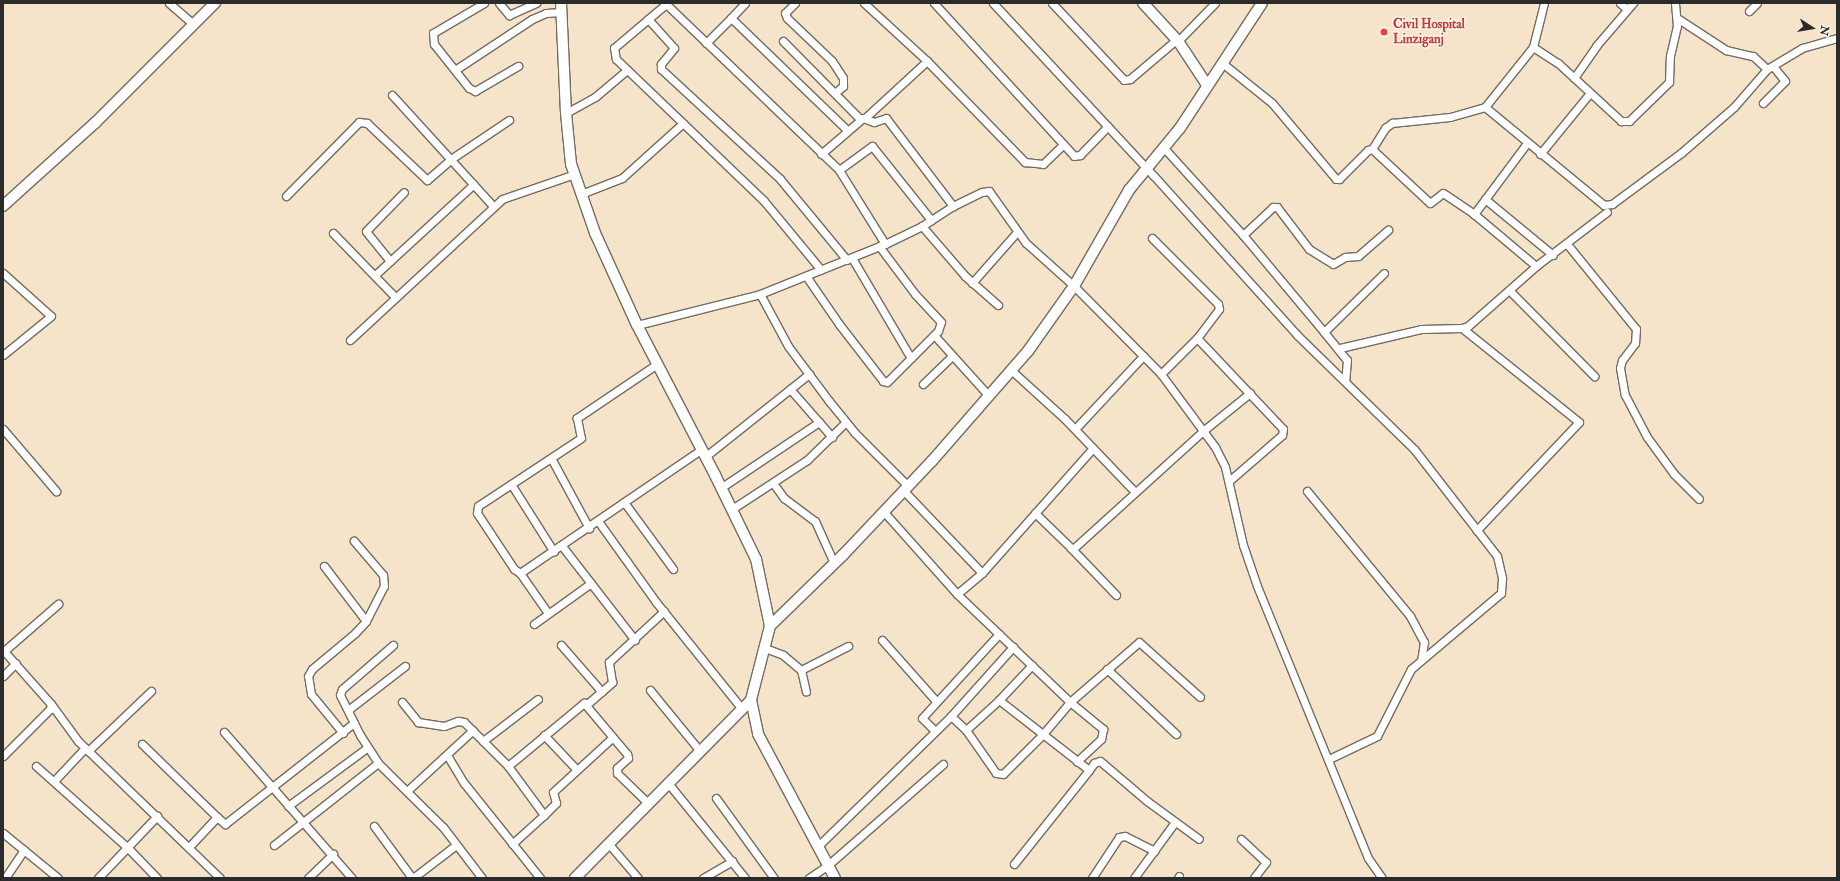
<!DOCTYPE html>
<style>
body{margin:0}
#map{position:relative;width:1840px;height:881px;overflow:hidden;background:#f5e4c9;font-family:"IM FELL Double Pica",serif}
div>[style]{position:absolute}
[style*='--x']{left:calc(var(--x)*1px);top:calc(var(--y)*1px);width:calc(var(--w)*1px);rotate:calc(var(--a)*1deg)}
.roads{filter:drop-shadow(1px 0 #726c62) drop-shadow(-1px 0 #726c62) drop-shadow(0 1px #726c62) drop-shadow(0 -1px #726c62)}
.street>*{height:7px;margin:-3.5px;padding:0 3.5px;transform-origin:3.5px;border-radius:3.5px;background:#fff}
.secondary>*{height:10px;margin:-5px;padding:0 5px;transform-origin:5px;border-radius:5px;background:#fff}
.dots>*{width:11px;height:11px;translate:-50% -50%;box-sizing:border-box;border:2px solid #fcf5e5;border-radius:50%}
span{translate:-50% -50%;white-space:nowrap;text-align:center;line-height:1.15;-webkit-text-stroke:3px #fcf5e5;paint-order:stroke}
.health-label{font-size:13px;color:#be3a42;font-weight:700}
.left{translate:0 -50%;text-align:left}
.frame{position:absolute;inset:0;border:4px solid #2b2b2b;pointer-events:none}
.north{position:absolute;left:1792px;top:8px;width:40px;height:40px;-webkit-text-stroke:3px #fcf5e5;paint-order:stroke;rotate:102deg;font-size:11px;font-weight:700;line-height:16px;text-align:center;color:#2b2b2b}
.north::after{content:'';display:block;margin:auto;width:14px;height:18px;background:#2b2b2b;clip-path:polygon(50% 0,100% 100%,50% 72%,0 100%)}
</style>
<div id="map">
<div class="roads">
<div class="street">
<div style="--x:169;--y:3;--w:32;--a:41"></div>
<div style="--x:484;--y:3;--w:59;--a:149.5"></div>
<div style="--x:433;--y:33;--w:11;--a:85"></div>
<div style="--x:434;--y:44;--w:56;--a:51.5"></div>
<div style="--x:469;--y:88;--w:7;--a:27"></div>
<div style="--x:475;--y:91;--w:50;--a:-30.2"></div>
<div style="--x:499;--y:3;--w:16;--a:50"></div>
<div style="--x:509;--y:15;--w:30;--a:-24"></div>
<div style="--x:665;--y:3;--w:241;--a:43.8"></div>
<div style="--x:839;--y:170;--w:87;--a:58.1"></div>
<div style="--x:745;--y:3;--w:21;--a:133"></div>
<div style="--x:731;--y:18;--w:161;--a:44"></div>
<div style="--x:795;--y:3;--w:14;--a:135"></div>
<div style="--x:785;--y:13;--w:5;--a:68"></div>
<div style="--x:787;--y:18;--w:62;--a:43.7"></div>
<div style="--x:832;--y:61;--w:20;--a:57"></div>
<div style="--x:843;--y:78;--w:8;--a:90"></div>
<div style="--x:843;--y:86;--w:9;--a:139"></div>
<div style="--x:864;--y:3;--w:86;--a:42.6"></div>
<div style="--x:927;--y:61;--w:141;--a:45.9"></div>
<div style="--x:1025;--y:162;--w:18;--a:6"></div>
<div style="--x:1043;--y:164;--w:28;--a:-44"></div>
<div style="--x:934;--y:3;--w:207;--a:47.5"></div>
<div style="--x:1074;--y:156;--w:6;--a:-9"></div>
<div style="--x:1080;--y:155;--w:40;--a:-46"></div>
<div style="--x:993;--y:3;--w:236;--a:47.1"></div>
<div style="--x:1154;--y:176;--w:214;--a:48"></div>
<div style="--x:1297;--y:335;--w:163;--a:44.3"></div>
<div style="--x:1414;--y:449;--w:135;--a:52.2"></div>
<div style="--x:1497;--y:556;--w:23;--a:77"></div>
<div style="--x:1502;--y:578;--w:15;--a:94"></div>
<div style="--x:1501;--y:593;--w:118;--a:139.8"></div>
<div style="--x:1411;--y:669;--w:75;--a:116.9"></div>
<div style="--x:1377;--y:736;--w:53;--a:154.4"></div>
<div style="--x:1052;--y:3;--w:105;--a:46.9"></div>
<div style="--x:1124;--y:80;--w:6;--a:-9"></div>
<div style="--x:1130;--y:79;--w:60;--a:-40.3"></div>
<div style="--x:1544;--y:3;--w:45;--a:104"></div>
<div style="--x:1533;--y:47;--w:77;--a:128.7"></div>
<div style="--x:1485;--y:107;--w:154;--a:39.5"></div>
<div style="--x:1604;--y:205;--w:8;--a:-7"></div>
<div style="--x:1612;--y:204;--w:86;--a:-36.5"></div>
<div style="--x:1681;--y:153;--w:70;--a:-41"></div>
<div style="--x:1734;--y:107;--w:50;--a:-49"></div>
<div style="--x:1767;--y:69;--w:41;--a:-31"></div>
<div style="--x:1802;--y:48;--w:36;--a:-16"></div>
<div style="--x:1620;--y:3;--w:9;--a:41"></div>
<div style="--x:666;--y:4;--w:68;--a:139.8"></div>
<div style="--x:614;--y:48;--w:11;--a:80"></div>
<div style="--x:616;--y:59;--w:205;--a:43.8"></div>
<div style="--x:764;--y:201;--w:89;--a:50.4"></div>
<div style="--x:1749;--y:11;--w:11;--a:-45"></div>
<div style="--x:1677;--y:18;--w:59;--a:33.1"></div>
<div style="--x:1726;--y:50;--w:28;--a:13"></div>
<div style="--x:1753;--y:56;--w:19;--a:43"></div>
<div style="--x:648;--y:19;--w:39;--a:48"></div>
<div style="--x:674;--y:48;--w:21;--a:129"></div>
<div style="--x:661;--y:64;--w:5;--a:90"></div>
<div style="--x:661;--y:69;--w:162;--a:42.7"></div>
<div style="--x:780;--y:179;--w:105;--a:50.4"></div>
<div style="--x:783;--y:41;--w:110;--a:45.4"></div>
<div style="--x:1178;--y:41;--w:53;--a:-45.8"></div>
<div style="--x:706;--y:43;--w:35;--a:-45"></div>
<div style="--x:1533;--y:47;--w:30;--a:33"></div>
<div style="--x:1558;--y:63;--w:86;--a:42.6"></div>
<div style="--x:1621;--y:121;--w:8;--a:0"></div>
<div style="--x:1629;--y:121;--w:56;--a:-44.3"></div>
<div style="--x:1669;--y:82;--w:26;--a:-88"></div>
<div style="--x:1670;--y:56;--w:31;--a:-77"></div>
<div style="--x:1677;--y:26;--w:23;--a:-95"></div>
<div style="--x:1221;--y:62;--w:65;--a:38.8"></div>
<div style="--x:1272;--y:103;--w:99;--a:49.9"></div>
<div style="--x:1336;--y:179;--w:3;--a:0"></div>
<div style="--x:1339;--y:179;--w:41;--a:-45"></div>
<div style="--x:1368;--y:150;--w:4;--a:-14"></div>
<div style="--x:1372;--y:149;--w:79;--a:43"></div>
<div style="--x:1430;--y:203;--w:16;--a:-38"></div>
<div style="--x:1443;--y:193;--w:37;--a:34"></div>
<div style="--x:455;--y:70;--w:92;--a:-33.5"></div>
<div style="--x:532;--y:19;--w:15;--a:-23"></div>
<div style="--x:546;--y:13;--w:15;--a:-4"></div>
<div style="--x:1574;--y:78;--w:39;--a:-55"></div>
<div style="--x:1596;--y:46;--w:57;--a:-49.3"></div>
<div style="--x:392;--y:95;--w:151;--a:47.7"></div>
<div style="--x:1763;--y:103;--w:31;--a:-45"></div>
<div style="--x:1785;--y:81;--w:19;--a:-129"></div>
<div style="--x:566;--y:113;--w:33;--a:-29"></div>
<div style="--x:595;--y:97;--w:42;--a:-40.2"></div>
<div style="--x:866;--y:117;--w:83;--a:-42.6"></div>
<div style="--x:1527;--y:143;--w:89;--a:126.7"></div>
<div style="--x:1474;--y:214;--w:81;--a:40"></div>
<div style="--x:1164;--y:148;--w:118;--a:47.8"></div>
<div style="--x:1243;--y:235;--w:126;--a:50.1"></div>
<div style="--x:1324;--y:332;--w:84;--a:-44.5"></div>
<div style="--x:1372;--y:149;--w:25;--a:-58"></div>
<div style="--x:1385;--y:128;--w:9;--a:-36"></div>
<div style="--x:1392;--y:123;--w:58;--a:-5.9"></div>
<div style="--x:1450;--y:117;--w:36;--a:-16"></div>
<div style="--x:821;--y:154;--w:55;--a:-40.6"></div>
<div style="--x:863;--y:118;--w:12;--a:20"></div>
<div style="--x:874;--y:122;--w:13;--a:-18"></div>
<div style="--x:886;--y:118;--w:111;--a:52.7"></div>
<div style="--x:1540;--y:154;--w:79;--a:-50.7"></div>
<div style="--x:839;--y:170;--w:41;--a:-36"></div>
<div style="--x:872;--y:146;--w:95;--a:51.4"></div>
<div style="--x:581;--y:194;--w:44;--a:-21.3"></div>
<div style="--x:622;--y:178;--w:82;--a:-42"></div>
<div style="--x:286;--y:196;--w:104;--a:-45.4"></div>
<div style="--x:359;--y:122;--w:8;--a:7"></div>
<div style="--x:367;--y:123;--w:83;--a:43.5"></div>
<div style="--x:427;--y:180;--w:32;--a:-41"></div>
<div style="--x:451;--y:159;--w:70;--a:-33.9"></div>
<div style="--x:1485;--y:199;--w:88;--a:39.5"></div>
<div style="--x:922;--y:226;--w:66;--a:49.3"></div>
<div style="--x:965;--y:276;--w:44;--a:41.3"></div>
<div style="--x:333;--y:233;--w:89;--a:45.9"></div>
<div style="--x:1243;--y:235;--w:41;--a:-43"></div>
<div style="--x:1273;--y:207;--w:4;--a:0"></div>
<div style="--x:1277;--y:207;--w:53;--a:52.7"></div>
<div style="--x:1309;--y:249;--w:28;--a:32"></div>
<div style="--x:1333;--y:264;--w:14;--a:-30"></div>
<div style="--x:1345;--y:257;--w:13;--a:-4"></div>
<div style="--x:1358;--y:256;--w:40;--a:-41"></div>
<div style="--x:1152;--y:238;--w:93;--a:45"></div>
<div style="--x:1218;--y:304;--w:5;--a:79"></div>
<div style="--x:1219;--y:309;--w:36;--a:127"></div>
<div style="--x:1197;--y:338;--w:51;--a:135"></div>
<div style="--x:1567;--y:244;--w:109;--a:50.9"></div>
<div style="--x:1636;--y:329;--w:14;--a:94"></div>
<div style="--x:1635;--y:343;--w:21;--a:127"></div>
<div style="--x:1622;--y:360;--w:8;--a:104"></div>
<div style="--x:1620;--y:368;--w:27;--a:80"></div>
<div style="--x:1625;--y:395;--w:47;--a:62.4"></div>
<div style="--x:1647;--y:437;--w:46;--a:53.9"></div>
<div style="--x:1674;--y:474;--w:35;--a:45"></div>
<div style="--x:852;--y:258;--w:116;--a:59.5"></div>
<div style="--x:390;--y:261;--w:38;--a:-129"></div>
<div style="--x:366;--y:231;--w:54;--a:-45.7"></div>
<div style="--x:3;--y:273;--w:64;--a:41.9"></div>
<div style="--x:51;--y:316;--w:62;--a:140.9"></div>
<div style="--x:375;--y:275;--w:134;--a:-42.6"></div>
<div style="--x:806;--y:276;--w:58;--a:55.5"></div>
<div style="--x:839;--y:324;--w:72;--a:52.3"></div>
<div style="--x:883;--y:381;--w:4;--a:14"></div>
<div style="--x:887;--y:382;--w:72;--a:-45"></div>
<div style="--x:938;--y:331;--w:9;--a:-72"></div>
<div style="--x:941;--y:322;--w:38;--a:-133"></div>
<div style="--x:915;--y:294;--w:60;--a:-126.9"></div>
<div style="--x:972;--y:283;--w:68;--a:-48.6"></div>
<div style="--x:1510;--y:291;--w:120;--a:45.3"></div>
<div style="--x:760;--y:294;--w:59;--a:61.7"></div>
<div style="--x:788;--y:346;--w:69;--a:53.3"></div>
<div style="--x:829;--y:401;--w:41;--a:50.9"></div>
<div style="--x:855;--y:433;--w:75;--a:45"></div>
<div style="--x:637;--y:325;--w:127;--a:-14.1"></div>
<div style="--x:760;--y:294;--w:135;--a:-21.8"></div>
<div style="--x:885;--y:244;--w:41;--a:-25.9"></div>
<div style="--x:922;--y:226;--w:37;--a:-33"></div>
<div style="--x:953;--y:206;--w:32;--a:-26"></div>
<div style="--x:982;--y:192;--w:7;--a:-8"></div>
<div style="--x:989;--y:191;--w:64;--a:54.6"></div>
<div style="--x:1026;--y:243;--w:64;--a:41.9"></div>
<div style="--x:1074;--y:286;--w:124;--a:45.3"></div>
<div style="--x:1161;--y:374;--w:91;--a:53.5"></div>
<div style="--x:1215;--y:447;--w:22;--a:63"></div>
<div style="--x:1225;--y:467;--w:80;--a:77"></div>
<div style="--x:1243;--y:545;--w:43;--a:71.1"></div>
<div style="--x:1257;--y:586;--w:294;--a:67.8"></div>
<div style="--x:1368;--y:858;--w:24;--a:55"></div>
<div style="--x:1462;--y:328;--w:150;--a:38.8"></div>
<div style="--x:1579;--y:422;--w:149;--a:133.4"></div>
<div style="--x:1324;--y:332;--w:36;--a:51"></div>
<div style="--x:1347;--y:360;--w:21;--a:95"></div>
<div style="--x:934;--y:335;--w:82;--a:48"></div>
<div style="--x:1197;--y:338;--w:125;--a:46.6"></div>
<div style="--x:1283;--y:429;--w:6;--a:99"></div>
<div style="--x:1282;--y:435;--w:70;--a:139"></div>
<div style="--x:350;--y:340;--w:207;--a:-42.8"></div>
<div style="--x:502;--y:199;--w:77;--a:-18.9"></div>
<div style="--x:1340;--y:348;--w:83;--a:-13.2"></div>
<div style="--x:1421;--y:329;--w:41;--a:-1.4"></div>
<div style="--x:1462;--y:328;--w:6;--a:-18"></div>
<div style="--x:1468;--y:326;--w:91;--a:-41.4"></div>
<div style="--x:1536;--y:266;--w:89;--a:-37.3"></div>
<div style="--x:657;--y:364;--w:97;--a:146"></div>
<div style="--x:577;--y:418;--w:20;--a:79"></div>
<div style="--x:581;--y:438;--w:123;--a:146.6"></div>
<div style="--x:478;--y:506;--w:7;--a:98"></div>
<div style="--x:477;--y:513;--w:67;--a:56.5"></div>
<div style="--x:514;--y:569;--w:7;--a:34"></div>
<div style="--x:520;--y:573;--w:220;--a:-34.3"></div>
<div style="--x:1011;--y:370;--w:73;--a:42.2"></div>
<div style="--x:1065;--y:419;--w:101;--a:46.2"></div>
<div style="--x:923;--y:384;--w:40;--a:-44"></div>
<div style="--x:790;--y:389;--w:64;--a:48.8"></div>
<div style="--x:3;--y:429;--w:82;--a:49.5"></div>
<div style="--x:1075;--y:429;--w:100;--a:-47"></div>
<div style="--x:706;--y:456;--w:132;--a:-38.5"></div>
<div style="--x:551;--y:458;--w:80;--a:61.5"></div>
<div style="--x:773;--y:483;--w:19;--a:54"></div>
<div style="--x:784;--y:498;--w:39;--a:37"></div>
<div style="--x:815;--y:521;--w:46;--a:65.7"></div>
<div style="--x:511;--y:484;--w:80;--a:57.7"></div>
<div style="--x:722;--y:487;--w:117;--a:-33.8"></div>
<div style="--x:904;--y:491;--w:113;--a:46.4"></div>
<div style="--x:1307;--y:491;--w:162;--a:50.5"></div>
<div style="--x:1410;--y:616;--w:30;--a:62"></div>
<div style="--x:1424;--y:642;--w:18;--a:99"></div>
<div style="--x:624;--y:502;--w:83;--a:53.8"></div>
<div style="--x:732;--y:509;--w:90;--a:-33.2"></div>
<div style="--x:807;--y:460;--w:54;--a:-44.3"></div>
<div style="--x:884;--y:512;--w:110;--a:48.3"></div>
<div style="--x:957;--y:594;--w:156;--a:43.7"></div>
<div style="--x:1070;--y:702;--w:43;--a:39.3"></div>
<div style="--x:1103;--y:729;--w:10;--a:101"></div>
<div style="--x:1101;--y:739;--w:33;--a:137"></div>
<div style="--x:1035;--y:513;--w:50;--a:44.2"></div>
<div style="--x:1071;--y:548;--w:3;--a:0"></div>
<div style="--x:1074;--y:548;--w:176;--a:-42.2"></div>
<div style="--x:1204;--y:430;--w:59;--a:-38.8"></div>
<div style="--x:598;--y:521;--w:100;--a:54.4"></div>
<div style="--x:656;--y:602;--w:137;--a:51.2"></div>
<div style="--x:562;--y:546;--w:119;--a:52.2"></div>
<div style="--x:1071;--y:548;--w:65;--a:46.2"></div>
<div style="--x:324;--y:566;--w:69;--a:52.6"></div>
<div style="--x:520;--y:573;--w:49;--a:55"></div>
<div style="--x:957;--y:594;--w:33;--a:-40"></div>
<div style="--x:982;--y:573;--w:167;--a:-48.4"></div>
<div style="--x:534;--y:624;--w:70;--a:-35.7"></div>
<div style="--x:882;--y:640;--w:81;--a:48.5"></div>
<div style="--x:393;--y:645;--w:67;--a:139.2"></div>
<div style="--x:342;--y:689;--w:6;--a:108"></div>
<div style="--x:340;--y:695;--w:45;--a:63.4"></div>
<div style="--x:360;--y:735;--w:33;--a:57"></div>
<div style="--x:378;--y:763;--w:91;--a:44.6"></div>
<div style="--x:443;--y:827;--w:64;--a:52.6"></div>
<div style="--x:561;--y:645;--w:62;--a:48.9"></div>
<div style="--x:765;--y:648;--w:19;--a:21"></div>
<div style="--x:783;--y:655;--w:23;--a:40"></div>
<div style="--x:801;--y:670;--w:53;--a:-27.1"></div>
<div style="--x:3;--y:650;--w:72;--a:48.4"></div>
<div style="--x:51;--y:704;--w:46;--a:53.9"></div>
<div style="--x:78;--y:741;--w:197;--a:44"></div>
<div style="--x:4;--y:651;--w:72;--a:-41"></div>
<div style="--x:1107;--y:669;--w:95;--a:43.3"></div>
<div style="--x:801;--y:670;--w:22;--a:77"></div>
<div style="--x:3;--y:676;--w:18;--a:-45"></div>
<div style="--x:650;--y:690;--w:79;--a:50.7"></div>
<div style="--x:999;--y:700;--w:48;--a:-46.7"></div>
<div style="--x:402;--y:702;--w:26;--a:51"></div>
<div style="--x:418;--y:722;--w:26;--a:9"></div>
<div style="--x:444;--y:726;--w:15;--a:-20"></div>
<div style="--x:458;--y:721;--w:6;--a:9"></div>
<div style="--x:464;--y:722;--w:62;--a:45"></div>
<div style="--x:508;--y:766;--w:61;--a:53.7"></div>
<div style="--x:544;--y:815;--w:43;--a:137.8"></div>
<div style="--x:586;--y:705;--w:35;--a:-41"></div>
<div style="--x:612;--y:682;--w:20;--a:-99"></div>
<div style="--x:609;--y:662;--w:75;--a:-42.8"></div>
<div style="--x:348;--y:710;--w:72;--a:-37.7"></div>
<div style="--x:951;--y:716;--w:21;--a:43"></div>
<div style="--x:966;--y:730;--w:45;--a:-42.3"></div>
<div style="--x:999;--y:700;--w:114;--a:37.9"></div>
<div style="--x:1089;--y:770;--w:9;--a:-54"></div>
<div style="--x:1094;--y:763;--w:6;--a:-18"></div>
<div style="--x:1100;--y:761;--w:62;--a:40.4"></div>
<div style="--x:1147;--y:801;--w:64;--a:36.2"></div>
<div style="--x:966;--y:730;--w:52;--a:55.1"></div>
<div style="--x:996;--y:773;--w:7;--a:8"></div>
<div style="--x:1003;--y:774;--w:57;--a:-45"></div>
<div style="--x:1043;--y:734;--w:42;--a:-49.8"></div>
<div style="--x:1070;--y:702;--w:91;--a:-41"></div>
<div style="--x:1139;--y:642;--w:82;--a:42"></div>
<div style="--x:935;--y:731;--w:18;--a:-135"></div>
<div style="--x:922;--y:718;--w:114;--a:-47.5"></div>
<div style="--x:224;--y:732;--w:194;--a:48.8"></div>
<div style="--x:343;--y:733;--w:50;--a:-129.4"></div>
<div style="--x:311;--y:694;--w:18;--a:-99"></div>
<div style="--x:308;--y:676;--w:8;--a:-60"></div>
<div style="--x:312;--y:669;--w:56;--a:-39.9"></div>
<div style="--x:355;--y:633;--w:16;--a:-47"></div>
<div style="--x:366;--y:621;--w:39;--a:-63"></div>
<div style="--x:384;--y:586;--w:11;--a:-95"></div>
<div style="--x:383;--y:575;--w:45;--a:-130.5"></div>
<div style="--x:544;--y:735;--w:48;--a:46.7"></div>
<div style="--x:483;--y:741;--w:69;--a:-37.4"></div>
<div style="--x:142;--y:744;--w:105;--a:44.2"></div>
<div style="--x:217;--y:817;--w:41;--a:133"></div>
<div style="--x:88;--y:751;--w:87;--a:-43.6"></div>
<div style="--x:447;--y:755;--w:33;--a:59"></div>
<div style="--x:464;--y:783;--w:122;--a:51.3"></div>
<div style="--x:3;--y:756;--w:66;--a:-45"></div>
<div style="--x:50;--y:709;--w:5;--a:-79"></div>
<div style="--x:36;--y:766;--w:123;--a:41.7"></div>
<div style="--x:128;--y:848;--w:42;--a:46"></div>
<div style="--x:508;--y:766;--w:99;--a:-39.7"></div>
<div style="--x:584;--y:703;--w:67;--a:49.9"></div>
<div style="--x:627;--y:754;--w:4;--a:76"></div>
<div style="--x:628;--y:758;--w:15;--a:138"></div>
<div style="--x:617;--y:768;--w:5;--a:90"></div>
<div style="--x:617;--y:773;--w:43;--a:44.1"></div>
<div style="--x:54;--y:781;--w:45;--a:-46.8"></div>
<div style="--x:668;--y:783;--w:122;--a:51"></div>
<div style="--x:408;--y:790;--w:88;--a:-42.7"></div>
<div style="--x:716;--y:798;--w:99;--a:54.1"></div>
<div style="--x:288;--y:806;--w:99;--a:-36.4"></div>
<div style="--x:544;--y:815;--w:17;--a:-45"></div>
<div style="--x:556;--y:803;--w:11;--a:-105"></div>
<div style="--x:553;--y:792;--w:81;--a:-42.5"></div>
<div style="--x:217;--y:817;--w:11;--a:41"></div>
<div style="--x:225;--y:824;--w:164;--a:-38.1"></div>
<div style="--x:374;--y:826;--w:64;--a:53.8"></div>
<div style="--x:3;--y:833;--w:71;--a:39.3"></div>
<div style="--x:1241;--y:839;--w:34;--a:43"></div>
<div style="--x:1266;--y:862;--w:20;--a:127"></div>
<div style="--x:608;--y:843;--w:46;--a:49.4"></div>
<div style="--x:274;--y:845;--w:132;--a:-38.3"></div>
<div style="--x:818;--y:846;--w:186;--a:-44.3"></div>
<div style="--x:951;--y:716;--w:93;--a:-48.1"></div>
<div style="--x:1014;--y:864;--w:120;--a:-51.4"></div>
<div style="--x:5;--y:878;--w:34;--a:-56"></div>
<div style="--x:98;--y:878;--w:86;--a:-46.4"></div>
<div style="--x:308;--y:878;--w:35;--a:-44"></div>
<div style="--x:413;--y:878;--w:54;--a:-37.5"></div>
<div style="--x:703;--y:878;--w:34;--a:-30"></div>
<div style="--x:809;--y:878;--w:23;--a:-34"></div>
<div style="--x:828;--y:865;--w:153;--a:-41.3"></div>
<div style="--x:1092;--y:878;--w:49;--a:-56.6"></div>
<div style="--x:1119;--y:837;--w:6;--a:-9"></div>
<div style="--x:1125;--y:836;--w:33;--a:27"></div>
<div style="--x:1134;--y:878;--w:69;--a:-53.8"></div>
<div style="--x:1178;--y:878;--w:2;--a:-63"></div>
</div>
<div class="secondary">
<div style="--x:561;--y:3;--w:110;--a:87.4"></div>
<div style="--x:566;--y:113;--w:51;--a:84.4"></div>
<div style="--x:571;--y:164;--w:73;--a:70.8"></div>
<div style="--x:595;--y:233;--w:101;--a:65.5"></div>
<div style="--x:637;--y:325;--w:169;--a:62.5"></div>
<div style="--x:715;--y:475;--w:93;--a:64"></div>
<div style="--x:756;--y:559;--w:68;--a:78.2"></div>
<div style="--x:770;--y:626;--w:76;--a:104.4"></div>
<div style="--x:751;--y:700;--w:35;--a:78"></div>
<div style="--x:758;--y:734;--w:163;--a:61.9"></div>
<div style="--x:1143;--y:3;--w:52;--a:47.4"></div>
<div style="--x:1178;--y:41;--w:53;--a:56.6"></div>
<div style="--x:3;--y:206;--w:124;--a:-42.1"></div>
<div style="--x:95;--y:123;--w:170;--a:-45"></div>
<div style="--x:770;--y:626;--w:102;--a:-44.2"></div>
<div style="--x:843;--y:555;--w:129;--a:-46.6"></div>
<div style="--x:932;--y:461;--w:146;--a:-48.9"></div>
<div style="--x:1028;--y:351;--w:80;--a:-54.7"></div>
<div style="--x:1074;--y:286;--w:111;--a:-60.2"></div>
<div style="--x:1129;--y:190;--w:80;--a:-50.6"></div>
<div style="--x:1180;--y:128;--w:149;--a:-56.7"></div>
<div style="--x:575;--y:878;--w:250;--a:-45.3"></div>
</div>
</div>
<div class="dots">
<div style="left:1384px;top:32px;background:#e0444e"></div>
</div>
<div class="health-label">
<span class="left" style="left:1393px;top:32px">Civil Hospital<br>Linziganj</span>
</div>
<div class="frame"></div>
<div class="north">N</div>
</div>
